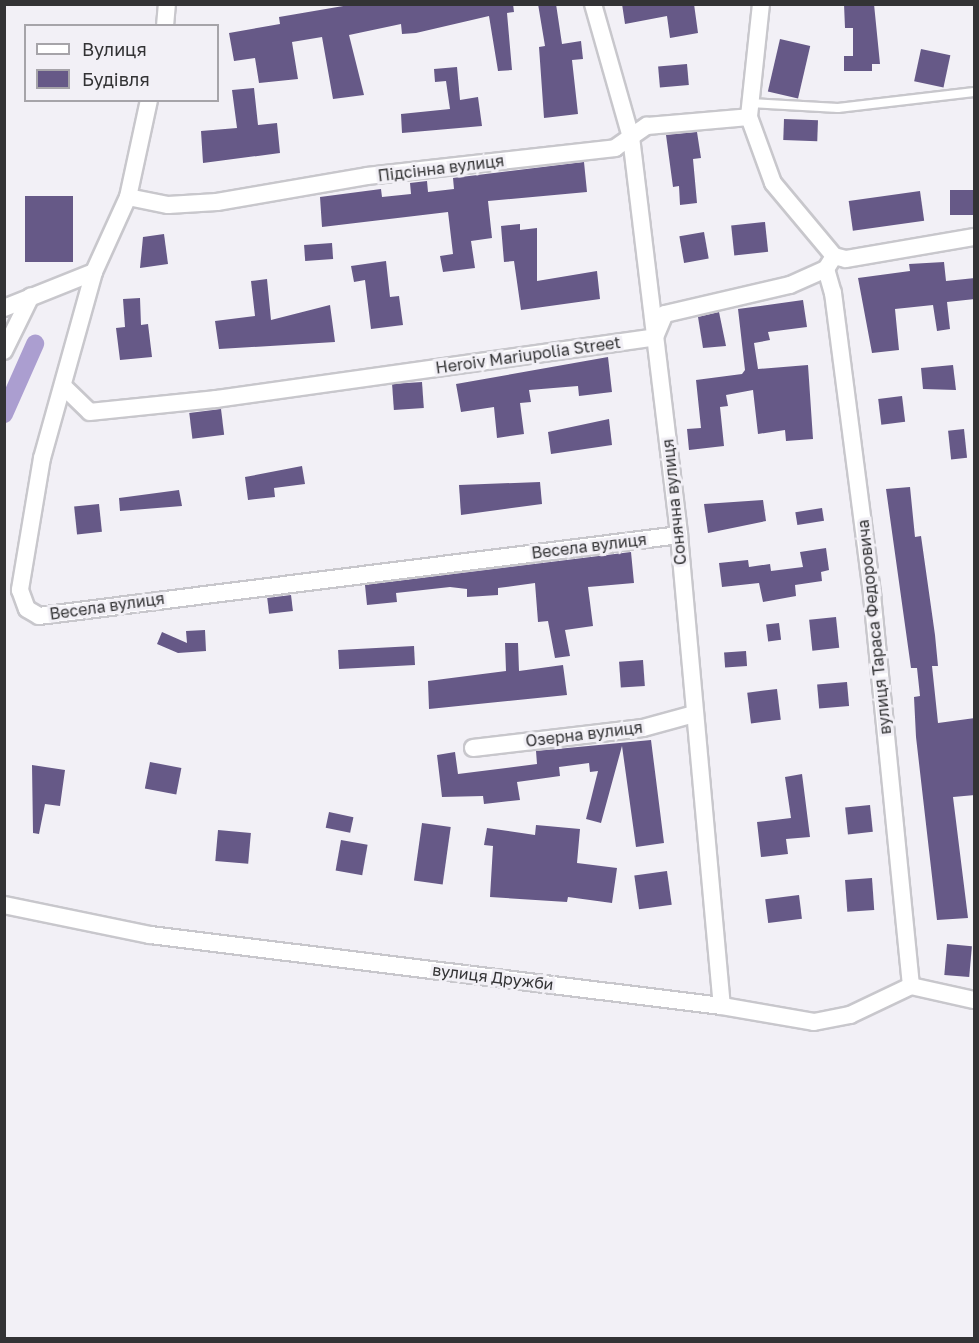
<!DOCTYPE html>
<meta charset="utf-8">
<style>
body{margin:0}
#map{position:relative;width:979px;height:1343px;overflow:hidden;background:#f2f0f6;font-family:"Golos Text",sans-serif}
div>[style]{position:absolute}
[style*='--x']{left:calc(var(--x)*1px);top:calc(var(--y)*1px);width:calc(var(--w)*1px);rotate:calc(var(--a)*1deg)}
.canal>*{height:18px;margin:-9px;padding:0 9px;transform-origin:9px;border-radius:9px;background:#ab9ed0}
.building>*{inset:0;background:#665987;transform-origin:0 0}
.roads{filter:drop-shadow(2px 0 #c8c7cc) drop-shadow(-2px 0 #c8c7cc) drop-shadow(0 2px #c8c7cc) drop-shadow(0 -2px #c8c7cc)}
.lane>*{height:8px;margin:-4px;padding:0 4px;transform-origin:4px;border-radius:4px;background:#fff}
.street>*{height:16px;margin:-8px;padding:0 8px;transform-origin:8px;border-radius:8px;background:#fff}
span{translate:-50% -50%;white-space:nowrap;text-align:center;line-height:1.15;-webkit-text-stroke:6px #f2f0f6;paint-order:stroke}
.street-label{font-size:16px;color:#333335}
.frame{position:absolute;inset:0;border:6px solid #333335;pointer-events:none}
.legend{position:absolute;left:24px;top:24px;width:195px;height:78px;box-sizing:border-box;background:#f2f0f6;border:2px solid #a6a4a9;margin:0;padding:8px 10px;list-style:none;font-size:18px;color:#333335}
.legend li{display:flex;align-items:center;gap:12px;height:30px}
.legend b{width:30px;border:2px solid #a6a4a9}
</style>
<div id="map">
<div class="canal">
<div style="--x:4;--y:414;--w:77;--a:-66.1"></div>
</div>
<div class="building">
<div style="clip-path:polygon(355px 4px,513px 4px,514px 12px,507px 13px,512px 70px,498px 71px,489px 16px,416px 33px,402px 34px,401px 24px,349px 35px,364px 95px,333px 99px,322px 37px,292px 42px,298px 79px,259px 83px,255px 58px,234px 61px,229px 33px,280px 24px,279px 17px)"></div>
<div style="clip-path:polygon(538px 4px,556px 4px,562px 44px,581px 41px,583px 59px,572px 60px,578px 114px,544px 118px,539px 47px,545px 46px)"></div>
<div style="clip-path:polygon(622px 4px,694px 4px,698px 33px,670px 38px,667px 16px,625px 24px)"></div>
<div style="clip-path:polygon(844px 4px,874px 4px,880px 64px,872px 64px,872px 71px,844px 71px,844px 56px,853px 56px,853px 28px,845px 28px)"></div>
<div style="left:780px;top:39px;width:31px;height:54px;rotate:13deg"></div>
<div style="left:921px;top:49px;width:30px;height:33px;rotate:12deg"></div>
<div style="left:687px;top:64px;width:21px;height:29px;rotate:85deg"></div>
<div style="clip-path:polygon(457px 67px,460px 100px,478px 97px,482px 126px,402px 133px,401px 114px,450px 109px,446px 81px,435px 82px,434px 69px)"></div>
<div style="clip-path:polygon(254px 88px,258px 125px,277px 123px,280px 153px,203px 163px,201px 131px,237px 128px,232px 90px)"></div>
<div style="left:784px;top:119px;width:34px;height:21px;rotate:2deg"></div>
<div style="clip-path:polygon(697px 132px,701px 158px,693px 159px,697px 203px,680px 205px,679px 186px,673px 187px,666px 135px)"></div>
<div style="clip-path:polygon(584px 162px,587px 192px,488px 201px,492px 238px,471px 241px,475px 268px,443px 272px,440px 256px,453px 254px,448px 212px,322px 227px,320px 197px,381px 189px,382px 197px,411px 194px,410px 183px,427px 181px,428px 192px,454px 189px,453px 178px)"></div>
<div style="left:975px;top:190px;width:25px;height:25px;rotate:90deg"></div>
<div style="left:920px;top:191px;width:30px;height:72px;rotate:82deg"></div>
<div style="left:25px;top:196px;width:48px;height:66px"></div>
<div style="left:765px;top:222px;width:30px;height:34px;rotate:84deg"></div>
<div style="clip-path:polygon(520px 224px,520px 230px,537px 228px,537px 281px,597px 271px,600px 299px,521px 310px,514px 261px,504px 262px,501px 226px)"></div>
<div style="left:704px;top:232px;width:27px;height:25px;rotate:80deg"></div>
<div style="clip-path:polygon(164px 234px,168px 264px,140px 268px,143px 237px)"></div>
<div style="left:332px;top:243px;width:16px;height:28px;rotate:86deg"></div>
<div style="clip-path:polygon(386px 261px,390px 297px,399px 296px,403px 325px,371px 329px,365px 280px,354px 282px,351px 266px)"></div>
<div style="clip-path:polygon(944px 262px,946px 281px,975px 278px,975px 299px,947px 302px,950px 329px,937px 331px,933px 305px,895px 309px,899px 350px,872px 353px,858px 278px,910px 271px,909px 264px)"></div>
<div style="clip-path:polygon(267px 279px,271px 320px,330px 305px,335px 342px,219px 349px,215px 321px,255px 316px,251px 281px)"></div>
<div style="clip-path:polygon(140px 298px,141px 325px,148px 324px,152px 357px,120px 360px,116px 328px,125px 327px,123px 299px)"></div>
<div style="clip-path:polygon(803px 300px,807px 327px,768px 332px,770px 340px,754px 343px,758px 369px,808px 365px,813px 439px,786px 441px,785px 430px,758px 434px,753px 390px,726px 395px,728px 406px,720px 407px,724px 446px,689px 450px,687px 429px,701px 428px,696px 380px,742px 374px,745px 370px,738px 309px)"></div>
<div style="clip-path:polygon(719px 312px,726px 346px,703px 348px,698px 317px)"></div>
<div style="clip-path:polygon(608px 357px,612px 392px,579px 396px,578px 386px,529px 390px,531px 402px,520px 403px,524px 434px,497px 438px,494px 407px,461px 412px,456px 384px)"></div>
<div style="clip-path:polygon(953px 365px,956px 390px,923px 389px,921px 368px)"></div>
<div style="left:422px;top:382px;width:26px;height:30px;rotate:86deg"></div>
<div style="left:902px;top:396px;width:26px;height:24px;rotate:83deg"></div>
<div style="left:221px;top:409px;width:26px;height:32px;rotate:83deg"></div>
<div style="clip-path:polygon(609px 419px,612px 445px,551px 454px,548px 432px)"></div>
<div style="left:964px;top:429px;width:29px;height:16px;rotate:84deg"></div>
<div style="clip-path:polygon(302px 466px,305px 484px,274px 488px,275px 497px,248px 500px,245px 477px)"></div>
<div style="clip-path:polygon(540px 482px,542px 504px,461px 515px,459px 485px)"></div>
<div style="clip-path:polygon(910px 487px,915px 537px,921px 536px,935px 635px,938px 666px,932px 666px,938px 723px,975px 718px,975px 795px,953px 797px,968px 918px,937px 920px,916px 737px,914px 697px,920px 696px,917px 668px,911px 668px,886px 489px)"></div>
<div style="clip-path:polygon(179px 490px,182px 506px,120px 511px,119px 498px)"></div>
<div style="clip-path:polygon(763px 500px,766px 521px,708px 533px,704px 504px)"></div>
<div style="left:99px;top:504px;width:28px;height:25px;rotate:84deg"></div>
<div style="left:822px;top:508px;width:13px;height:27px;rotate:81deg"></div>
<div style="clip-path:polygon(826px 548px,829px 570px,821px 572px,822px 581px,795px 585px,796px 596px,763px 602px,759px 583px,722px 587px,719px 563px,748px 560px,749px 567px,770px 564px,771px 571px,803px 567px,800px 552px)"></div>
<div style="clip-path:polygon(631px 552px,634px 583px,588px 587px,593px 626px,565px 630px,570px 656px,555px 658px,548px 621px,538px 622px,535px 583px,498px 588px,498px 595px,467px 597px,467px 589px,450px 587px,396px 593px,397px 602px,367px 605px,365px 585px)"></div>
<div style="left:291px;top:595px;width:16px;height:24px;rotate:83deg"></div>
<div style="left:836px;top:617px;width:31px;height:27px;rotate:84deg"></div>
<div style="left:779px;top:623px;width:17px;height:13px;rotate:83deg"></div>
<div style="clip-path:polygon(205px 630px,206px 651px,178px 653px,157px 644px,162px 632px,187px 643px,186px 631px)"></div>
<div style="clip-path:polygon(505px 643px,518px 643px,519px 671px,563px 665px,567px 695px,429px 709px,428px 681px,506px 671px)"></div>
<div style="left:414px;top:646px;width:19px;height:76px;rotate:87deg"></div>
<div style="left:746px;top:651px;width:15px;height:22px;rotate:86deg"></div>
<div style="left:643px;top:660px;width:26px;height:24px;rotate:86deg"></div>
<div style="left:847px;top:682px;width:24px;height:30px;rotate:85deg"></div>
<div style="left:777px;top:689px;width:31px;height:30px;rotate:83deg"></div>
<div style="clip-path:polygon(651px 740px,664px 843px,636px 847px,622px 746px,601px 823px,586px 819px,598px 771px,590px 772px,589px 763px,559px 767px,560px 776px,517px 782px,520px 800px,484px 804px,483px 796px,442px 797px,437px 755px,455px 752px,458px 774px,537px 764px,536px 751px)"></div>
<div style="left:150px;top:762px;width:32px;height:27px;rotate:11deg"></div>
<div style="clip-path:polygon(32px 765px,65px 770px,60px 806px,45px 804px,39px 834px,33px 833px)"></div>
<div style="clip-path:polygon(802px 774px,810px 837px,786px 839px,788px 854px,761px 857px,757px 822px,791px 818px,785px 777px)"></div>
<div style="left:870px;top:805px;width:27px;height:25px;rotate:84deg"></div>
<div style="left:329px;top:812px;width:25px;height:16px;rotate:12deg"></div>
<div style="left:422px;top:823px;width:29px;height:58px;rotate:8deg"></div>
<div style="clip-path:polygon(536px 825px,580px 829px,577px 863px,617px 868px,612px 903px,568px 897px,567px 902px,490px 897px,493px 846px,484px 845px,487px 828px,535px 835px)"></div>
<div style="left:218px;top:830px;width:33px;height:31px;rotate:5deg"></div>
<div style="left:341px;top:840px;width:27px;height:31px;rotate:10deg"></div>
<div style="left:667px;top:871px;width:34px;height:33px;rotate:82deg"></div>
<div style="left:872px;top:878px;width:32px;height:27px;rotate:86deg"></div>
<div style="left:799px;top:895px;width:24px;height:34px;rotate:83deg"></div>
<div style="left:947px;top:944px;width:25px;height:31px;rotate:5deg"></div>
</div>
<div class="roads">
<div class="lane">
<div style="--x:750;--y:103;--w:88;--a:3.3"></div>
<div style="--x:838;--y:108;--w:137;--a:-6.7"></div>
</div>
<div class="street">
<div style="--x:593;--y:4;--w:138;--a:74.1"></div>
<div style="--x:631;--y:137;--w:401;--a:83.1"></div>
<div style="--x:679;--y:535;--w:473;--a:84.8"></div>
<div style="--x:761;--y:4;--w:114;--a:96.1"></div>
<div style="--x:749;--y:117;--w:70;--a:70"></div>
<div style="--x:773;--y:183;--w:95;--a:50.1"></div>
<div style="--x:165;--y:26;--w:22;--a:-85"></div>
<div style="--x:149;--y:100;--w:99;--a:102.2"></div>
<div style="--x:128;--y:197;--w:82;--a:114.4"></div>
<div style="--x:94;--y:272;--w:193;--a:105.6"></div>
<div style="--x:42;--y:458;--w:134;--a:99.5"></div>
<div style="--x:20;--y:590;--w:20;--a:70"></div>
<div style="--x:27;--y:609;--w:14;--a:30"></div>
<div style="--x:39;--y:616;--w:645;--a:-7.21"></div>
<div style="--x:128;--y:197;--w:41;--a:11.3"></div>
<div style="--x:168;--y:205;--w:49;--a:-3.5"></div>
<div style="--x:217;--y:202;--w:152;--a:-9.8"></div>
<div style="--x:367;--y:176;--w:250;--a:-6.4"></div>
<div style="--x:615;--y:148;--w:39;--a:-35"></div>
<div style="--x:647;--y:126;--w:102;--a:-5"></div>
<div style="--x:826;--y:269;--w:25;--a:74"></div>
<div style="--x:833;--y:293;--w:305;--a:82.6"></div>
<div style="--x:872;--y:595;--w:393;--a:84.3"></div>
<div style="--x:4;--y:308;--w:97;--a:-21.8"></div>
<div style="--x:4;--y:351;--w:61;--a:-63.9"></div>
<div style="--x:63;--y:386;--w:37;--a:44"></div>
<div style="--x:90;--y:412;--w:127;--a:-5.9"></div>
<div style="--x:216;--y:399;--w:443;--a:-8"></div>
<div style="--x:655;--y:337;--w:25;--a:-67"></div>
<div style="--x:665;--y:314;--w:128;--a:-13.1"></div>
<div style="--x:790;--y:285;--w:39;--a:-24"></div>
<div style="--x:826;--y:269;--w:15;--a:-58"></div>
<div style="--x:834;--y:256;--w:12;--a:14"></div>
<div style="--x:846;--y:259;--w:130;--a:-9.8"></div>
<div style="--x:473;--y:748;--w:171;--a:-6.7"></div>
<div style="--x:643;--y:728;--w:53;--a:-15.4"></div>
<div style="--x:4;--y:905;--w:149;--a:11.6"></div>
<div style="--x:150;--y:935;--w:576;--a:7.08"></div>
<div style="--x:722;--y:1006;--w:93;--a:9.9"></div>
<div style="--x:814;--y:1022;--w:37;--a:-11"></div>
<div style="--x:850;--y:1015;--w:68;--a:-25.4"></div>
<div style="--x:911;--y:986;--w:65;--a:12.5"></div>
</div>
</div>
<div class="street-label">
<span style="left:441px;top:168px;rotate:-7deg">Підсінна вулиця</span>
<span style="left:528px;top:355px;rotate:-8deg">Heroiv Mariupolia Street</span>
<span style="left:674px;top:502px;rotate:-96deg">Сонячна вулиця</span>
<span style="left:589px;top:546px;rotate:-7deg">Весела вулиця</span>
<span style="left:107px;top:606px;rotate:-8deg">Весела вулиця</span>
<span style="left:874px;top:627px;rotate:-96deg">вулиця Тараса Федоровича</span>
<span style="left:584px;top:734px;rotate:-7deg">Озерна вулиця</span>
<span style="left:493px;top:977px;rotate:7deg">вулиця Дружби</span>
</div>
<div class="frame"></div>
<ul class="legend">
<li><b style="height:8px;background:#fff"></b>Вулиця</li>
<li><b style="height:16px;background:#665987"></b>Будівля</li>
</ul>
</div>
